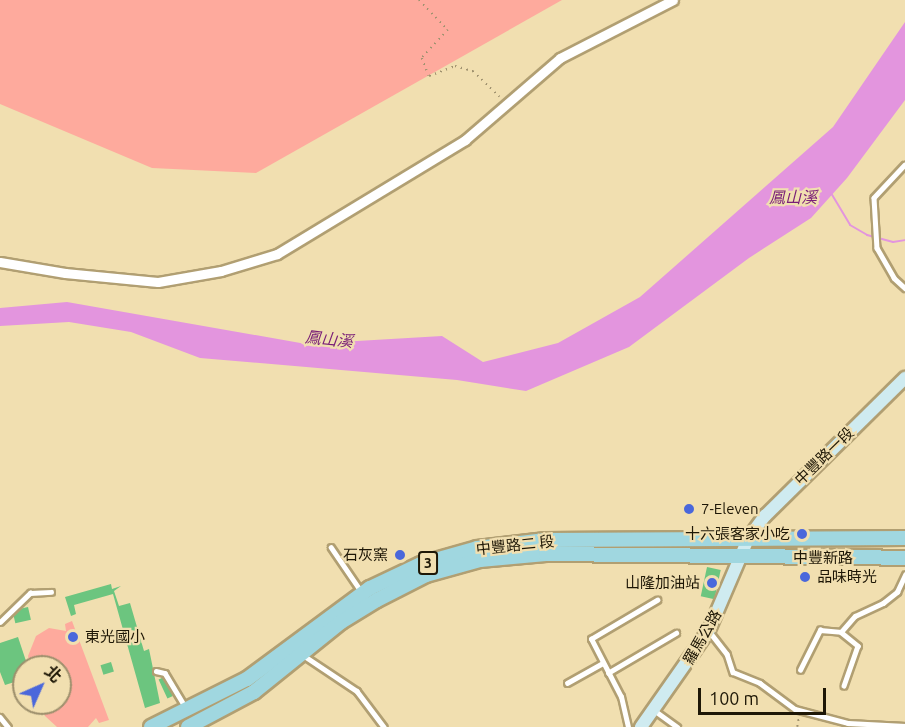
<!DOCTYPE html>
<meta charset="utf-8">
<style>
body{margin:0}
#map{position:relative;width:905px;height:727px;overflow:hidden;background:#f1dfb0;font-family:Ubuntu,"Noto Sans TC",sans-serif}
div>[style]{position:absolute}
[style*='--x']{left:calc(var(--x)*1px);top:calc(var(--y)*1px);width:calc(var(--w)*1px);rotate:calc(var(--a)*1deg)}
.green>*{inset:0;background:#feaa9d}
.water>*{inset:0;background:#e395de}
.stream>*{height:2px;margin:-1px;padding:0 1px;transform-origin:1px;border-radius:1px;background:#e395de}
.building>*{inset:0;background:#6cc57f;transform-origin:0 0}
.path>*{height:1.5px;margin-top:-0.75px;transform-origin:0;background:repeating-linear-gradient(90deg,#a0926f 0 1.5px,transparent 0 6px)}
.roads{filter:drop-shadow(2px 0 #b19f72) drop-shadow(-2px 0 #b19f72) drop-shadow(0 2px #b19f72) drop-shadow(0 -2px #b19f72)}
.lane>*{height:4.5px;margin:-2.25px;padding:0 2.25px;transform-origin:2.25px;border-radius:2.25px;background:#fff}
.street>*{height:9px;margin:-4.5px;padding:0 4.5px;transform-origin:4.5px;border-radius:4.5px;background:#fff}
.secondary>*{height:12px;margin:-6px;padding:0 6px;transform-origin:6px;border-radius:6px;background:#cfebf0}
.primary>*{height:14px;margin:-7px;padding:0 7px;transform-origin:7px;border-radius:7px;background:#a0d7e0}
.dots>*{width:16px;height:16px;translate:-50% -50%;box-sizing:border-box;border:3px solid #f1dfb0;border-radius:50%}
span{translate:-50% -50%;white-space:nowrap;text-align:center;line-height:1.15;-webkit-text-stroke:4.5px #f1dfb0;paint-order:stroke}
.shield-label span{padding:2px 4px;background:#f1dfb0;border:2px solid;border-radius:4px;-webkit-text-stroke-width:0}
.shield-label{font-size:14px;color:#1e1706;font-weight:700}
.street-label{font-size:15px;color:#1e1706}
.poi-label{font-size:15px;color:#1e1706}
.left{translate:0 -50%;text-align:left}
.right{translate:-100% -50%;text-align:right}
.water-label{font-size:16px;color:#791d77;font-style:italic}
.north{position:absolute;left:12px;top:655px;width:60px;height:60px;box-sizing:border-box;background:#f1dfb0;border:2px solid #9d8f6c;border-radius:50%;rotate:45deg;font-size:16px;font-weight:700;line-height:24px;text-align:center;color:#1e1706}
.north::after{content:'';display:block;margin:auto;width:21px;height:27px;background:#4a67db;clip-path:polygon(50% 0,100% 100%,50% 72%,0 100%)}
.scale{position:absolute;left:698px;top:688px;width:128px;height:27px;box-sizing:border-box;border:3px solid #1e1706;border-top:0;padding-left:8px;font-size:18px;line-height:21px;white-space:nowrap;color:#1e1706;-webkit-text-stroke:4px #f1dfb0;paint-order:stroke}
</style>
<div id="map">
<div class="green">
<div style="clip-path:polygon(0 0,562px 0,256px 173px,152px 168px,0 104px)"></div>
<div style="clip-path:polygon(72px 621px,109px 720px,99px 723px,96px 718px,88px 727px,57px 727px,45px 716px,41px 703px,60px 703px,60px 667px,31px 667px,28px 656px,36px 636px,49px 628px,66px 631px,65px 624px)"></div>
</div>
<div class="water">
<div style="clip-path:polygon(905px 22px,905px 100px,847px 178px,811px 218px,749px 258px,629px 347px,526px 391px,457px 380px,200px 358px,131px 332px,69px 322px,0 326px,0 308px,67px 302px,306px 344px,442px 336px,483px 362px,558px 343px,640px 297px,833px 127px)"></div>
</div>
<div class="stream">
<div style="--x:831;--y:193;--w:37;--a:59"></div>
<div style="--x:850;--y:225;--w:20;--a:30"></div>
<div style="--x:867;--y:235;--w:27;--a:15"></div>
<div style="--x:893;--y:242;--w:12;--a:-9"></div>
</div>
<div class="building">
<div style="left:707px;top:567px;width:14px;height:30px;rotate:12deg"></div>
<div style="clip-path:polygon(111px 584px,112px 589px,121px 586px,114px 591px,119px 606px,130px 603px,144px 651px,149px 649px,160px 703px,145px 708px,113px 594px,74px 605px,76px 614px,71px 616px,65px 597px)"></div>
<div style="left:28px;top:607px;width:13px;height:16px;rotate:77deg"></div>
<div style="clip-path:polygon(18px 637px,28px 667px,24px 667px,24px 679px,5px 685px,0 672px,0 643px)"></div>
<div style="left:111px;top:662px;width:10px;height:11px;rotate:73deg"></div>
<div style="left:164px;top:677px;width:21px;height:6px;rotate:65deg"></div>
</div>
<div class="path">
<div style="--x:419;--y:0;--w:42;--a:46"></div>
<div style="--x:448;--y:30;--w:38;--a:133"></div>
<div style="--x:422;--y:58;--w:19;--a:69"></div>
<div style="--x:429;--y:76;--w:28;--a:-21"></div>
<div style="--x:455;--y:66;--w:19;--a:16"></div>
<div style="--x:473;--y:71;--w:37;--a:44"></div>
<div style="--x:797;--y:727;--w:11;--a:-80"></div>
</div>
<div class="roads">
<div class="lane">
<div style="--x:905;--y:165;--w:45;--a:133.2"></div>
<div style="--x:874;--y:198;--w:50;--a:86.6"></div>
<div style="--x:877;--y:248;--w:34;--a:60"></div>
<div style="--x:894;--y:278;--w:15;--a:42"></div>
<div style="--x:331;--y:547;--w:53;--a:55.7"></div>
<div style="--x:0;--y:622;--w:42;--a:-44"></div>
<div style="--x:30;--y:593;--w:21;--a:-3"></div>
<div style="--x:709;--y:631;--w:29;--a:52"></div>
<div style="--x:727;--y:654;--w:19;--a:72"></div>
<div style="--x:733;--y:672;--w:29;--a:22"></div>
<div style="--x:760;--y:683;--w:44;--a:36.6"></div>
<div style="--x:795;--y:709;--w:55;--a:14.8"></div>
<div style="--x:848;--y:723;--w:57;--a:3"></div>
<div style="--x:841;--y:632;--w:22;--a:39"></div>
<div style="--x:858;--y:646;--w:42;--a:109.3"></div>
<div style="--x:303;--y:655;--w:65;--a:33.7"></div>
<div style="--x:357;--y:691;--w:45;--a:53.1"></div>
<div style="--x:800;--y:670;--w:45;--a:-63.4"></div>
<div style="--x:820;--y:630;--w:21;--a:5"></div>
<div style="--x:841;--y:632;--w:21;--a:-49"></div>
<div style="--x:855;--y:616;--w:31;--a:-25"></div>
<div style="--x:883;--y:603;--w:18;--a:-38"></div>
<div style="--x:897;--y:592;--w:19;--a:-65"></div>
<div style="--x:156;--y:671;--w:9;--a:13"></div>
<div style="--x:165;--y:673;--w:39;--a:59"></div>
<div style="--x:608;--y:673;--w:79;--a:-30.5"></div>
<div style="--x:567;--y:683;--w:41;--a:-29.1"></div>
<div style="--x:654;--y:710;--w:29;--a:36"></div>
<div style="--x:0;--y:717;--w:13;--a:51"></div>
<div style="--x:628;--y:727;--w:31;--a:-103"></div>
<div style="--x:621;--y:697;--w:65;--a:-117.3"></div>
<div style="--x:591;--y:639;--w:77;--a:-30.6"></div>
</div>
<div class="street">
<div style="--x:0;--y:262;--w:66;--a:9.6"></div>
<div style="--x:65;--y:273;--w:93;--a:5.5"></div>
<div style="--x:158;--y:282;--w:64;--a:-9.9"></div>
<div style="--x:221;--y:271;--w:59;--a:-16.9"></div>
<div style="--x:277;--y:254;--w:220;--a:-31.2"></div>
<div style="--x:465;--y:140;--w:125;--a:-40.8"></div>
<div style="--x:560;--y:58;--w:127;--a:-27.2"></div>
</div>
<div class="secondary">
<div style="--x:641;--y:727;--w:118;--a:-55"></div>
<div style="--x:709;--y:630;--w:99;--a:-66.8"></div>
<div style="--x:748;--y:539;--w:29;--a:-54"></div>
<div style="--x:765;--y:516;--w:197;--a:-44.6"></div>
</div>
<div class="primary">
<div style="--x:151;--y:727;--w:107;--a:-26.6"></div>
<div style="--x:247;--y:679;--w:153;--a:-36.5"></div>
<div style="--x:370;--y:588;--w:56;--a:-25.2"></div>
<div style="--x:421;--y:564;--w:58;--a:-15.9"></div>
<div style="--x:477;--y:548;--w:69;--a:-6.6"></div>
<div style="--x:546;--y:540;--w:359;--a:-0.3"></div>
<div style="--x:188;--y:727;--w:75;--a:-27.9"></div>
<div style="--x:254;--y:692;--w:112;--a:-38.8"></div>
<div style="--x:341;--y:622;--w:42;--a:-31.4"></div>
<div style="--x:377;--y:600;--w:55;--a:-27"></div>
<div style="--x:426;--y:575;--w:56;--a:-15.5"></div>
<div style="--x:480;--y:560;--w:66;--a:-5.2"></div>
<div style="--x:546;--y:554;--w:359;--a:0.6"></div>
</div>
</div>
<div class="dots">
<div style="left:689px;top:509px;background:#4a67db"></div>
<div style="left:802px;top:534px;background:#4a67db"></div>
<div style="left:400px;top:555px;background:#4a67db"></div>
<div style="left:805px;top:577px;background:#4a67db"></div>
<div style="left:712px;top:583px;background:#4a67db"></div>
<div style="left:73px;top:637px;background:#4a67db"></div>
</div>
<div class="shield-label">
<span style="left:428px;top:563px">3</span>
</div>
<div class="street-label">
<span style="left:824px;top:456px;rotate:-44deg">中豐路一段</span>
<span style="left:515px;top:545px;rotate:-6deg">中豐路二 段</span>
<span style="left:823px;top:558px">中豐新路</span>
<span style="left:702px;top:637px;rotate:-60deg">羅馬公路</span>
</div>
<div class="poi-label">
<span class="left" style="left:701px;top:509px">7-Eleven</span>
<span class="right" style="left:790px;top:534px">十六張客家小吃</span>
<span class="right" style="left:388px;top:555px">石灰窯</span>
<span class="left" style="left:817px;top:577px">品味時光</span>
<span class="right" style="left:700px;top:583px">山隆加油站</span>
<span class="left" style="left:85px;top:637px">東光國小</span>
</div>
<div class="water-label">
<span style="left:793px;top:197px">鳳山溪</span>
<span style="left:329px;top:339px;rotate:6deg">鳳山溪</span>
</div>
<div class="north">北</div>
<div class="scale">100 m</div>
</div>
